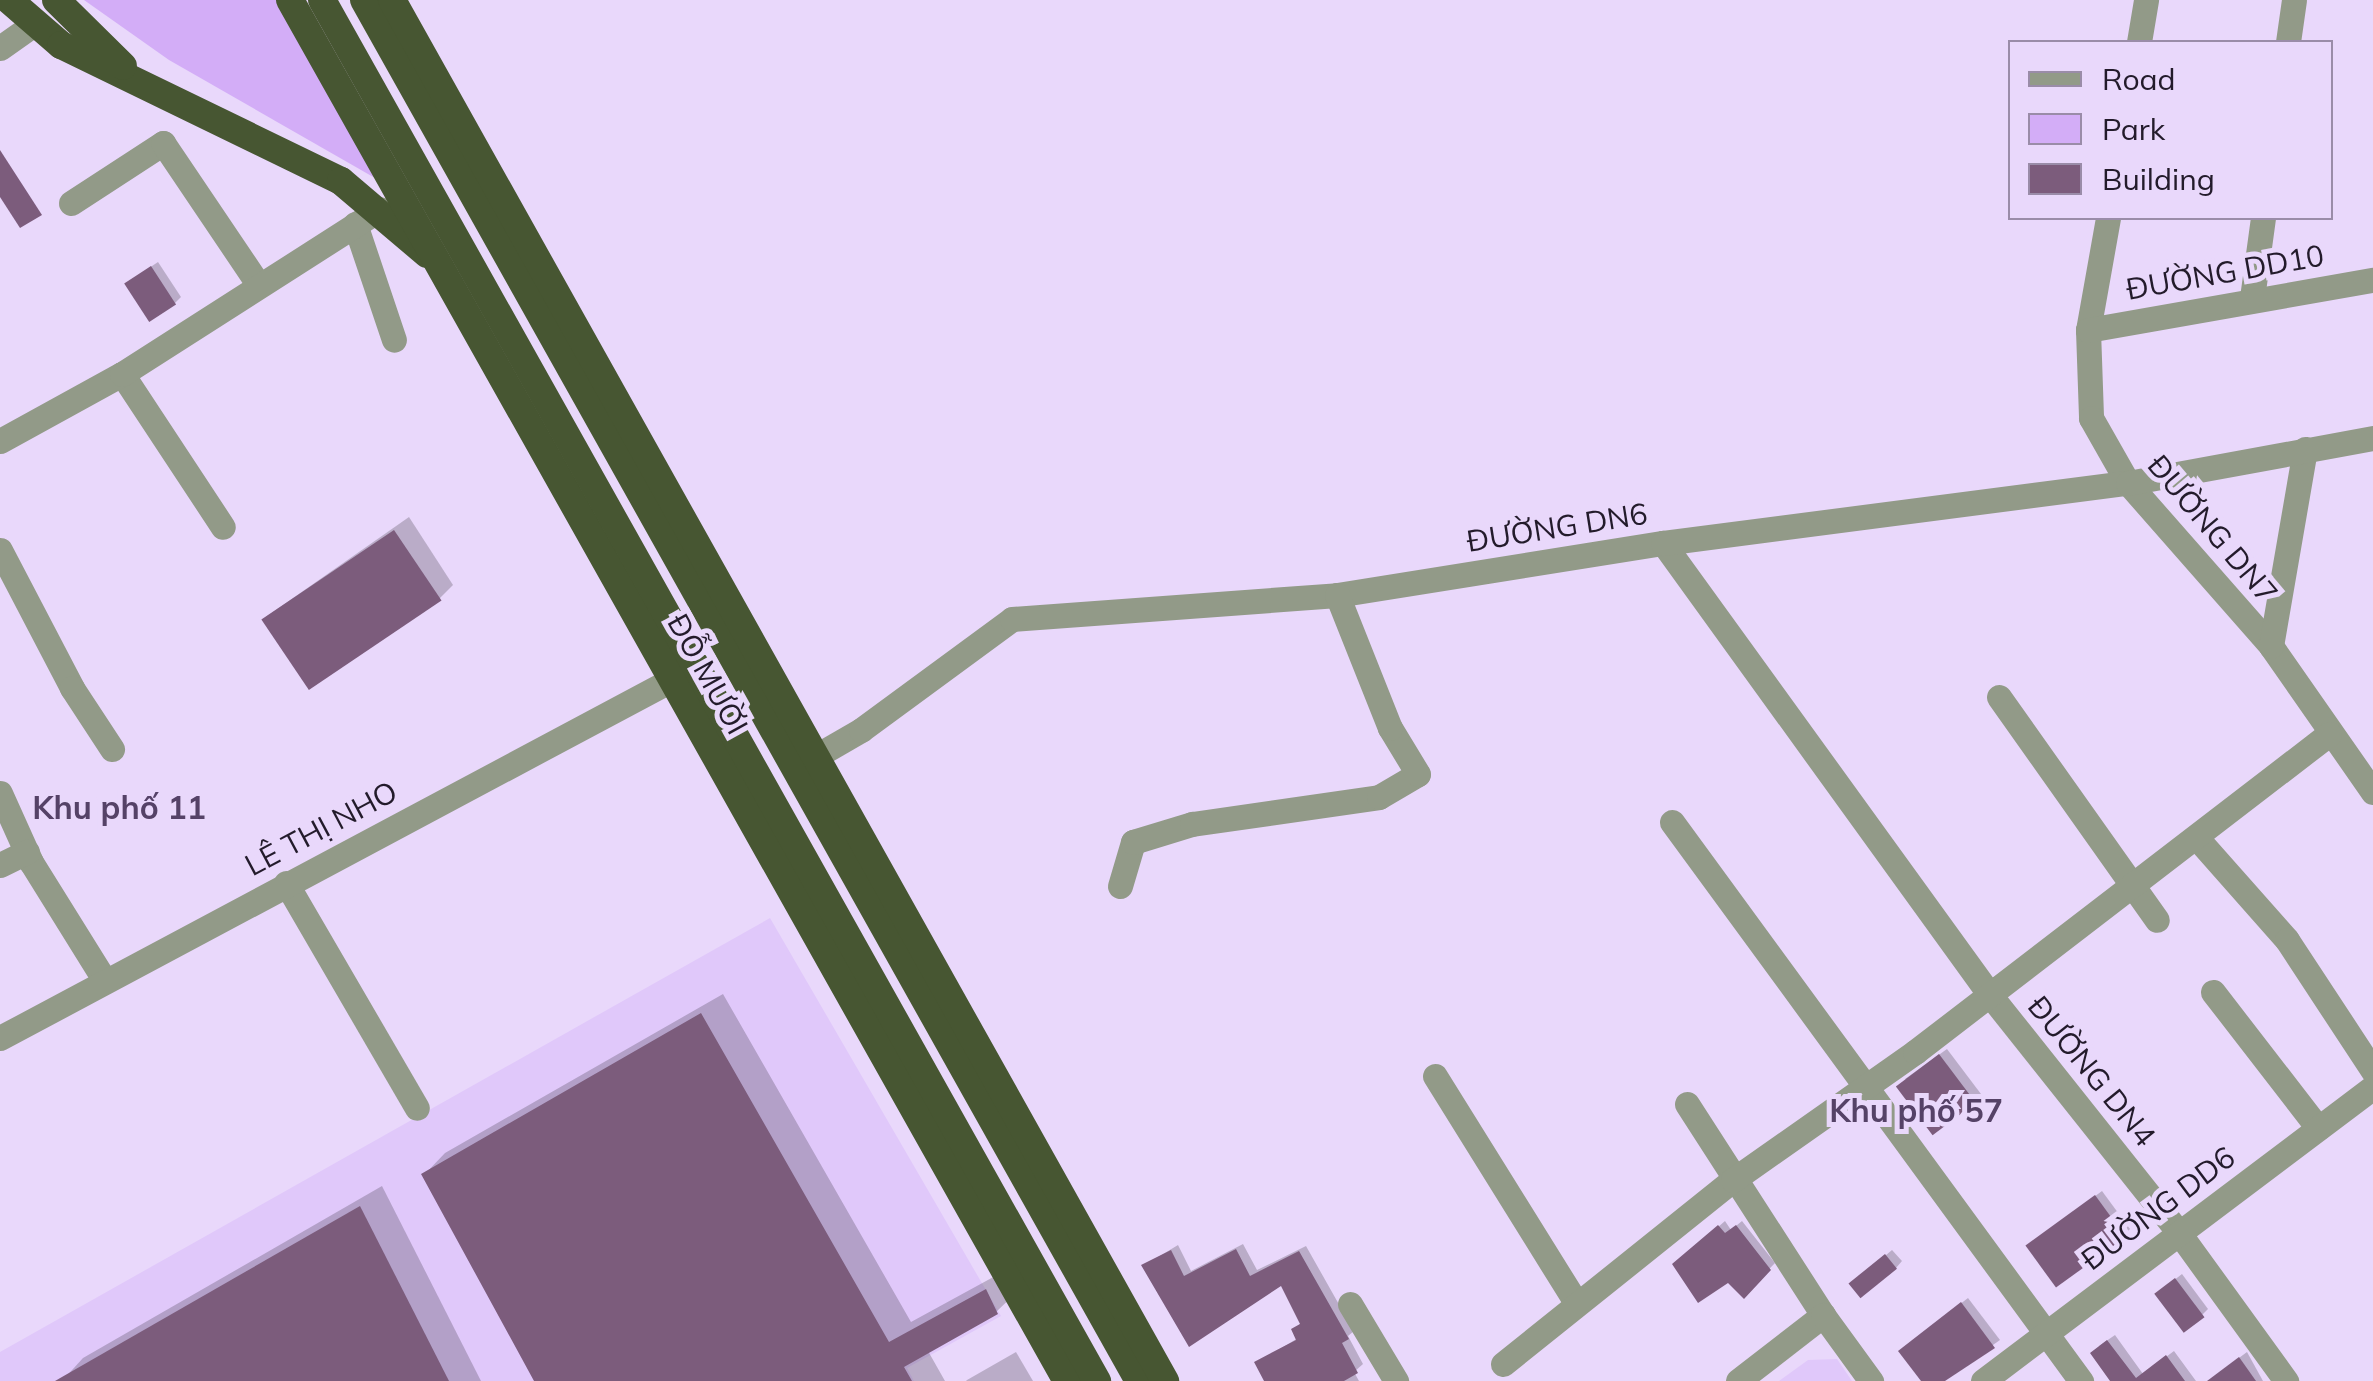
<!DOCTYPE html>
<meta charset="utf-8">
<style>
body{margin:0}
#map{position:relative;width:2373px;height:1381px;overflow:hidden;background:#e9d8fb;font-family:Mulish,sans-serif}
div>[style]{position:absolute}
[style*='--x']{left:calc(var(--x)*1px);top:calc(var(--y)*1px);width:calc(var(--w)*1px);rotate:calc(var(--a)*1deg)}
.built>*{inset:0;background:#e0c8fa}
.green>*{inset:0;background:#d3adf7}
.shadow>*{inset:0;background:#0003}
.building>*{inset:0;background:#7c5c7c;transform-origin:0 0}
.minor>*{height:25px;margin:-12.5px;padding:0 12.5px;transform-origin:12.5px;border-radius:12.5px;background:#929a88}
.trunk>*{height:28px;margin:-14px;padding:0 14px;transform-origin:14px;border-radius:14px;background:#475632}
span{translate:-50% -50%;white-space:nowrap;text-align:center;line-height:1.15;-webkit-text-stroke:10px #e9d8fb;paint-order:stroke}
.street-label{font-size:30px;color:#231b2b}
.neighbourhood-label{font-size:32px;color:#554267;font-weight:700}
.legend{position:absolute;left:2008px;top:40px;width:325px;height:180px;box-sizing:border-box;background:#e9d8fb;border:2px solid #9a8ca8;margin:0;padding:12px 18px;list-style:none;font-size:30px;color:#231b2b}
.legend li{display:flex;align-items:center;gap:20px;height:50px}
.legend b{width:50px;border:2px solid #9a8ca8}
</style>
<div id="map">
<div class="built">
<div style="clip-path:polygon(770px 918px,1001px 1316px,907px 1368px,914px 1381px,0 1381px,0 1352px)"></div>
<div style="clip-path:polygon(1837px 1359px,1852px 1381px,1779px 1381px,1808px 1360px)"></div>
</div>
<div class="green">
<div style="clip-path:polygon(84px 0,279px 0,382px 182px,169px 60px)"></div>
</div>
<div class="shadow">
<div style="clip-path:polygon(158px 262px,181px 297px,175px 303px,134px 278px)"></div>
<div style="clip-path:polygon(409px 517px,453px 585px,439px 599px,263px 619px)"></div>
<div style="clip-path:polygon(723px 994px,911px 1322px,1008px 1269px,1018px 1291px,996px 1312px,928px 1351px,945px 1381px,537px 1381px,424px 1175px,445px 1153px)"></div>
<div style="clip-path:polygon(1947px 1049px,1981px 1094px,1974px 1101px,1905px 1079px)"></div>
<div style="clip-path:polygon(382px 1186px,481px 1381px,62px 1381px,83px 1358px)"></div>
<div style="clip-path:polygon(2102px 1191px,2130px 1229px,2124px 1235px,2036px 1240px)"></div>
<div style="clip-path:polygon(1725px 1221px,1731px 1230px,1742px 1221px,1775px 1263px,1744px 1295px,1728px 1280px,1681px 1259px)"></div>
<div style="clip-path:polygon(1243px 1244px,1257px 1270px,1306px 1246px,1354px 1331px,1348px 1336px,1363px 1364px,1354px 1372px,1359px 1381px,1267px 1381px,1257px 1363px,1298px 1338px,1294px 1330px,1302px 1322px,1282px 1282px,1190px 1343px,1145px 1265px,1178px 1245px,1191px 1271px)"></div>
<div style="clip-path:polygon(1892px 1250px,1902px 1261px,1896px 1268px,1859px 1278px)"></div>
<div style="clip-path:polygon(2182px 1274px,2208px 1309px,2202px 1315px,2164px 1288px)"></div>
<div style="clip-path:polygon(1968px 1298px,2000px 1340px,1942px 1381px,1924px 1381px,1907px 1345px)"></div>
<div style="clip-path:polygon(2115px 1335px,2143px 1374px,2174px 1351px,2196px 1381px,2116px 1381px,2099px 1346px)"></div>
<div style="clip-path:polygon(1016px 1352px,1033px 1381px,966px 1381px,967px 1380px)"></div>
<div style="clip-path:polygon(2247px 1352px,2263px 1381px,2208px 1381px)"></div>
</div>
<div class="building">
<div style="clip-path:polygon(0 150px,42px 215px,20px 228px,0 197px)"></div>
<div style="left:151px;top:266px;width:46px;height:32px;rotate:57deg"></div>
<div style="left:394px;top:530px;width:85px;height:160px;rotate:56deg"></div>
<div style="clip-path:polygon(701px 1013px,889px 1342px,986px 1289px,998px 1314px,904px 1367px,912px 1381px,534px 1381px,421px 1174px)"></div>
<div style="left:1939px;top:1054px;width:61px;height:54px;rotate:53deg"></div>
<div style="left:2095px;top:1195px;width:52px;height:86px;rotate:54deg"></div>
<div style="clip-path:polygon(360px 1206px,449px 1381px,55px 1381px)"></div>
<div style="clip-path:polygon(1718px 1225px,1725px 1233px,1736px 1225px,1771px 1270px,1744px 1299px,1728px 1283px,1698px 1303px,1672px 1264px)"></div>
<div style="clip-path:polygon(1236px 1249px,1250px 1276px,1299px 1251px,1349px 1339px,1342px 1343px,1358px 1373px,1344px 1381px,1264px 1381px,1254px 1362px,1296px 1340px,1291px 1329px,1300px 1324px,1281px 1286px,1189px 1347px,1141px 1265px,1171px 1250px,1184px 1276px)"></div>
<div style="left:1885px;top:1254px;width:19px;height:47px;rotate:51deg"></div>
<div style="left:2175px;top:1278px;width:49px;height:26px;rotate:53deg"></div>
<div style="clip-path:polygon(1961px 1302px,1995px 1348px,1945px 1381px,1921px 1381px,1898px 1351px)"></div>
<div style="clip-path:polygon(2107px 1340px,2136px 1378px,2166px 1355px,2185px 1381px,2110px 1381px,2090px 1353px)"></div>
<div style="clip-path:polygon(2239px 1357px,2256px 1381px,2207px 1381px)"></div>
</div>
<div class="minor">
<div style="--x:2139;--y:42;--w:43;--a:-80.5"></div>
<div style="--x:2288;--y:42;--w:42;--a:-81.9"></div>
<div style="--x:0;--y:48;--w:42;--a:-35.2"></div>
<div style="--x:71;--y:203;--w:110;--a:-33.1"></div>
<div style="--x:163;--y:143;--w:170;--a:56"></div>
<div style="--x:2108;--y:218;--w:114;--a:100.1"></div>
<div style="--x:2088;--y:330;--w:88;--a:88"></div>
<div style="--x:2091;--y:418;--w:75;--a:60.4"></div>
<div style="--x:2128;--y:483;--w:217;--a:48.7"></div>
<div style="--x:2271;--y:646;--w:178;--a:55.1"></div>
<div style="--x:355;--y:224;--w:122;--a:71.4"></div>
<div style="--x:2252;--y:298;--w:81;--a:-82.2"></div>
<div style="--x:2088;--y:330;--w:289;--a:-10"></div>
<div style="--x:122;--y:374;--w:183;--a:56.6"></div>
<div style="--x:0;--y:441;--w:139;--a:-28.8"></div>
<div style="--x:122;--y:374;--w:306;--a:-32.6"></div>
<div style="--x:1663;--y:543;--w:558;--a:54.12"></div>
<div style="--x:1990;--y:995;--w:304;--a:51.5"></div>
<div style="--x:2179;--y:1233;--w:183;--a:54.1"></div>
<div style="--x:0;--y:550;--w:156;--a:62.4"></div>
<div style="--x:72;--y:688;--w:73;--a:56.7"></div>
<div style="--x:2271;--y:646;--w:200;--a:-80.2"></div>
<div style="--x:1999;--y:697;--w:273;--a:54.7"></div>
<div style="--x:797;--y:767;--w:74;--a:-30"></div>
<div style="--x:861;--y:730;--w:187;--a:-36.3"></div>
<div style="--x:1012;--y:619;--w:326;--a:-4.2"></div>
<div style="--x:1337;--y:595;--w:330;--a:-9.1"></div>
<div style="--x:1663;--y:543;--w:469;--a:-7.4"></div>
<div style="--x:2128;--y:483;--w:249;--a:-10.4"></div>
<div style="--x:0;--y:793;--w:76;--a:65.8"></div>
<div style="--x:31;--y:862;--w:140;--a:58.1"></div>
<div style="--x:1672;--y:822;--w:693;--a:53.81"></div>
<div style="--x:2196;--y:837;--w:137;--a:48.5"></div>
<div style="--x:2287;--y:940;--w:157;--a:56.7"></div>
<div style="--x:0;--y:865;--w:30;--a:-26"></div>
<div style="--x:286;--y:883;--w:260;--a:59.8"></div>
<div style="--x:1120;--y:886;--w:46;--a:-73.5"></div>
<div style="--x:1133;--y:842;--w:62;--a:-17"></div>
<div style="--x:1192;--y:824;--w:189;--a:-8.2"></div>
<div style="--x:1379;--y:797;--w:45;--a:-30.5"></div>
<div style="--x:1418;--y:774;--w:54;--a:-121.3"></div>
<div style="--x:1390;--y:728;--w:143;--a:-111.7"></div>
<div style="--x:2213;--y:992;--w:172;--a:52.3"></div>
<div style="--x:0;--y:1038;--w:763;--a:-28.08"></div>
<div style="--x:1435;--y:1076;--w:265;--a:58.1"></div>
<div style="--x:1687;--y:1104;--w:251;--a:57.2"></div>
<div style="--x:1350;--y:1304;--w:90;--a:59.1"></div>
<div style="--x:1503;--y:1364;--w:295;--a:-38.7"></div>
<div style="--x:1733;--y:1180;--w:223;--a:-35.1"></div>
<div style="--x:1915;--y:1052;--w:522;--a:-37.53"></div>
<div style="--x:1738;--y:1381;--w:108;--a:-37.8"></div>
<div style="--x:1823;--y:1315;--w:82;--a:54"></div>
<div style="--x:1983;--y:1381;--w:488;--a:-37"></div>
</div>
<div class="trunk">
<div style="--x:9;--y:0;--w:69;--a:40.9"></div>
<div style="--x:61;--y:45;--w:311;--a:25.9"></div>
<div style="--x:341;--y:181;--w:113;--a:40.3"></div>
<div style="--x:56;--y:0;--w:94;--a:44.6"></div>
<div style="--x:290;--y:0;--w:1585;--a:60.64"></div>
<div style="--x:322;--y:0;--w:1584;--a:60.7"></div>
<div style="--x:364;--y:0;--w:1584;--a:60.7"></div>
<div style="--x:392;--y:0;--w:1583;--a:60.76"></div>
</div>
<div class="street-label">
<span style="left:2225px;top:272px;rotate:-10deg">ĐƯỜNG DD10</span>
<span style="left:1557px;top:527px;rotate:-9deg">ĐƯỜNG DN6</span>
<span style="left:2213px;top:529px;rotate:50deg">ĐƯỜNG DN7</span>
<span style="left:708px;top:674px;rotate:61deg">ĐỖ MƯỜI</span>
<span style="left:321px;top:828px;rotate:-28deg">LÊ THỊ NHO</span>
<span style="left:2092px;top:1071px;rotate:51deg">ĐƯỜNG DN4</span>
<span style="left:2158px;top:1208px;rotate:-37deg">ĐƯỜNG DD6</span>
</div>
<div class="neighbourhood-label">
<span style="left:119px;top:807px">Khu phố 11</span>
<span style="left:1916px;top:1110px">Khu phố 57</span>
</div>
<ul class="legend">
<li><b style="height:12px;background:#929a88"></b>Road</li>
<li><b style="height:28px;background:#d3adf7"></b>Park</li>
<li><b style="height:28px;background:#7c5c7c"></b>Building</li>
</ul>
</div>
